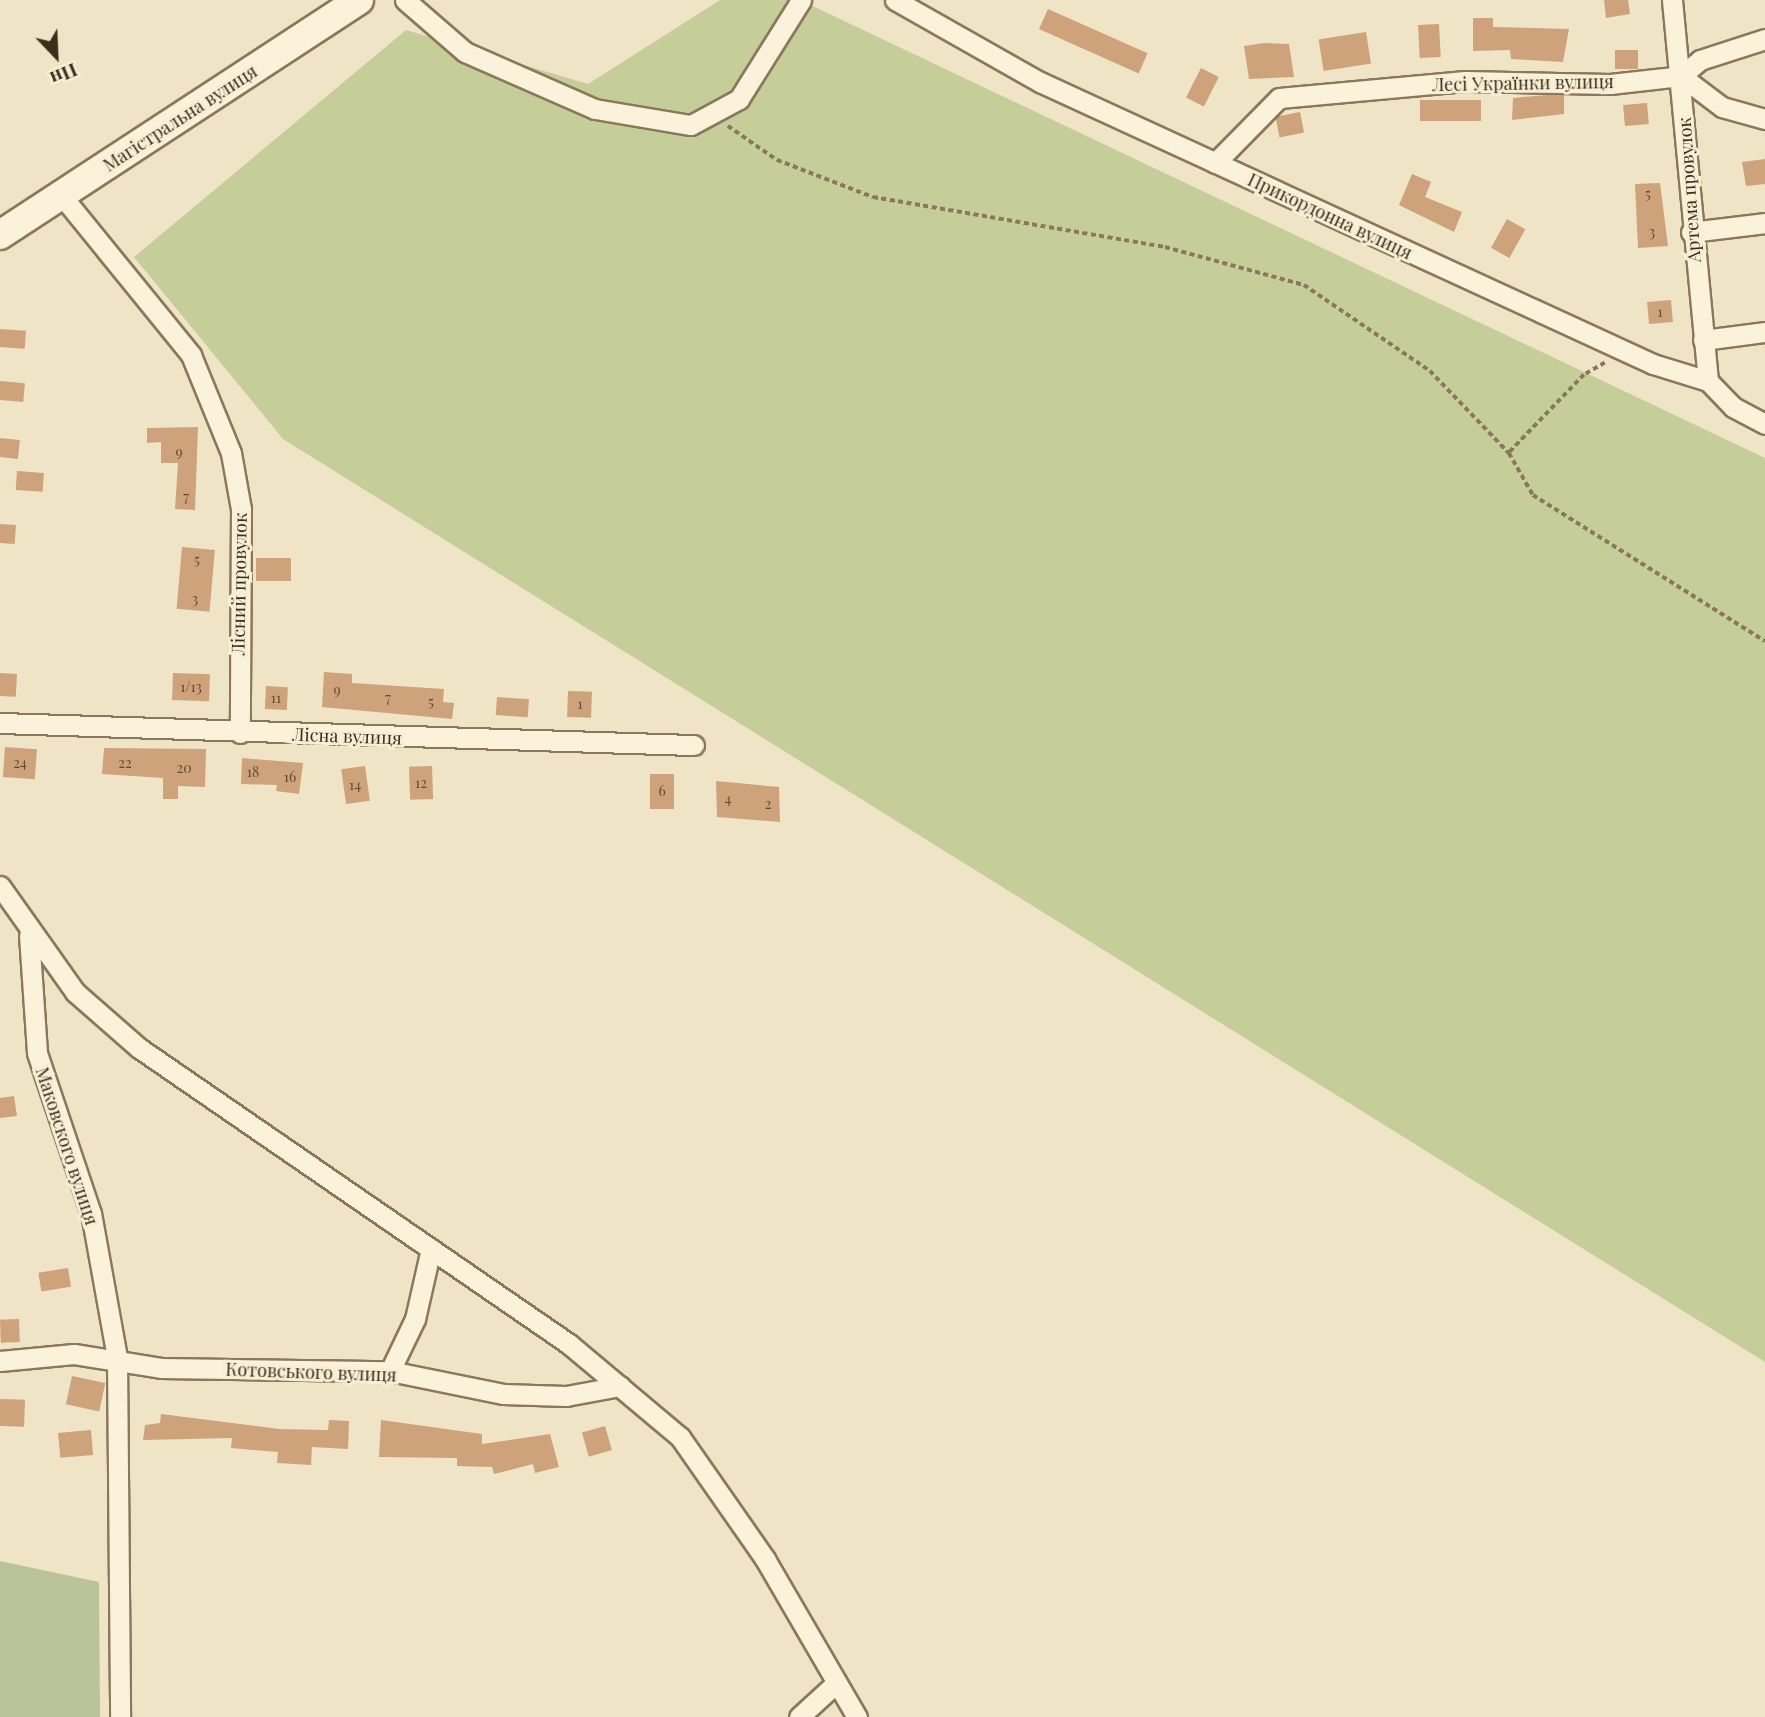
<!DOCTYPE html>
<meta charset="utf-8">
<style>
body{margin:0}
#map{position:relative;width:1765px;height:1717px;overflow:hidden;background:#efe5c6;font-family:"Playfair Display",serif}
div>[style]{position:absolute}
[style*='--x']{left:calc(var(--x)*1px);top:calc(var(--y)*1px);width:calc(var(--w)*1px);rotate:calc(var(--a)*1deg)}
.green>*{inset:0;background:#c5ce99}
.cemetery>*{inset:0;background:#bbc398}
.building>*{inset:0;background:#cea27b;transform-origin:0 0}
.path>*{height:3.5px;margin-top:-1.75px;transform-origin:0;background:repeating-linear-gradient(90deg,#8b775b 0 5px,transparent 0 8.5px)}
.roads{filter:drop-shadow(2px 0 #8b775b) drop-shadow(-2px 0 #8b775b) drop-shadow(0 2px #8b775b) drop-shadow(0 -2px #8b775b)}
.street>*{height:19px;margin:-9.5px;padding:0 9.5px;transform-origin:9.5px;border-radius:9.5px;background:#faf2da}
.secondary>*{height:28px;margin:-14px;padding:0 14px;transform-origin:14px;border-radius:14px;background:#faf2da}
span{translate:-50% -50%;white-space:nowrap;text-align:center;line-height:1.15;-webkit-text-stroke:6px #f6efd6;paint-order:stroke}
.number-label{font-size:14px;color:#604b36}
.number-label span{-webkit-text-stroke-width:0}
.street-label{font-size:18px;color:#3b2e1f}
.north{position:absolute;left:21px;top:21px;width:70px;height:70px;-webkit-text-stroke:5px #f6efd6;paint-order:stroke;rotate:157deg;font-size:19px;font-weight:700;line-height:28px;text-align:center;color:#3b2e1f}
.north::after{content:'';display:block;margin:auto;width:24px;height:32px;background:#3b2e1f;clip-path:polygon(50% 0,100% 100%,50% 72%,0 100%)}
</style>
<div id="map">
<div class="green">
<div style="clip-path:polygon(720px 0,800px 0,1765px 458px,1765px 1362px,283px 439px,134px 257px,406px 30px,588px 84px)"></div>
</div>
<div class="cemetery">
<div style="clip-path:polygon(0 1561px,99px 1582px,100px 1717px,0 1717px)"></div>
</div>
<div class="building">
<div style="clip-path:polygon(1604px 0,1628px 0,1630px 14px,1606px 18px)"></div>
<div style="left:1048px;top:9px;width:109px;height:22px;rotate:24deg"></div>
<div style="clip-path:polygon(1473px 18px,1493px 18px,1493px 27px,1569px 29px,1563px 62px,1511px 59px,1510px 50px,1473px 51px)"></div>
<div style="left:1439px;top:24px;width:33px;height:21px;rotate:87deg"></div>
<div style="left:1366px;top:32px;width:32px;height:48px;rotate:81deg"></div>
<div style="clip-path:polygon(1264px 43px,1289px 44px,1294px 77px,1249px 79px,1244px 46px)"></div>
<div style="left:1638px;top:50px;width:19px;height:23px;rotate:90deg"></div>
<div style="left:1201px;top:68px;width:20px;height:33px;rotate:27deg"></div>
<div style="clip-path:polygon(1547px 95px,1564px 95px,1564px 114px,1512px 120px,1513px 98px)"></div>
<div style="left:1420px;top:100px;width:61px;height:21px"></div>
<div style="left:1647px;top:103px;width:21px;height:24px;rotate:85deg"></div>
<div style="left:1300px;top:112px;width:21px;height:25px;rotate:79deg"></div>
<div style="clip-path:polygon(1765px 159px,1765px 184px,1746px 186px,1742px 162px)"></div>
<div style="clip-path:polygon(1412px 174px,1431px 182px,1425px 197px,1462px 212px,1454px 232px,1399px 205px)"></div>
<div style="clip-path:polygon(1660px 183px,1668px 246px,1638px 248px,1635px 184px)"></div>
<div style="left:1507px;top:219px;width:21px;height:33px;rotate:29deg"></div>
<div style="left:1671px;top:300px;width:22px;height:24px;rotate:85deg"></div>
<div style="left:0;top:329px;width:26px;height:18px;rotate:4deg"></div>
<div style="left:0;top:381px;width:25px;height:19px;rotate:5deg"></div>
<div style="clip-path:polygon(198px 427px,195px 510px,175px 509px,178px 463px,161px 463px,161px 442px,147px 443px,147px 428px)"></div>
<div style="left:0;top:438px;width:20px;height:19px;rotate:6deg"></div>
<div style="left:17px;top:471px;width:27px;height:19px;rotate:4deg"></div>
<div style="left:0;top:524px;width:16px;height:19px;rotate:4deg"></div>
<div style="left:182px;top:547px;width:33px;height:62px;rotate:5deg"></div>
<div style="left:291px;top:558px;width:23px;height:35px;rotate:90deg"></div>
<div style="clip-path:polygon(324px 672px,352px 674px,352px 683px,444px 689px,443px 702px,454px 703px,452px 719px,322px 707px)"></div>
<div style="left:0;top:673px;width:17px;height:23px;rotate:3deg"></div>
<div style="left:173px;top:673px;width:37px;height:27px;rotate:2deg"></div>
<div style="left:266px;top:686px;width:22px;height:23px;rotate:3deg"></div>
<div style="left:568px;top:691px;width:24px;height:26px;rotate:2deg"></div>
<div style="left:497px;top:697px;width:32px;height:18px;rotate:4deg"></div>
<div style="left:5px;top:747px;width:32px;height:30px;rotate:4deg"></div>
<div style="clip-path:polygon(104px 748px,206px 749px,205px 787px,178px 786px,178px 799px,163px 799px,163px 778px,102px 774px)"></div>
<div style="clip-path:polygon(242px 758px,303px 763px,299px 794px,276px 791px,277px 785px,241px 784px)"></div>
<div style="left:365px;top:766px;width:35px;height:24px;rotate:82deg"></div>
<div style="left:432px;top:766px;width:33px;height:23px;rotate:88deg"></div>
<div style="left:650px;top:774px;width:24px;height:35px"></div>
<div style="clip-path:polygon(716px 781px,779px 787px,780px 822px,717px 817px)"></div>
<div style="clip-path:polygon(14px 1096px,17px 1116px,0 1118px,0 1098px)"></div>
<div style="left:68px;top:1268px;width:19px;height:30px;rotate:81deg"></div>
<div style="left:19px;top:1319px;width:23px;height:19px;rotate:88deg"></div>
<div style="left:72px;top:1376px;width:34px;height:29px;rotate:12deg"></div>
<div style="left:0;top:1399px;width:25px;height:27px;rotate:2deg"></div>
<div style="clip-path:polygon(161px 1414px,279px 1429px,328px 1430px,329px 1420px,349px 1421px,348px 1449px,312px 1447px,311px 1465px,277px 1463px,278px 1452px,231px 1448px,232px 1438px,143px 1440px,145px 1425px,160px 1423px)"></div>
<div style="clip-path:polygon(381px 1420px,482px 1434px,482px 1444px,550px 1434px,559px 1467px,535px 1473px,533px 1464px,494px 1474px,492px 1467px,457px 1466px,457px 1458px,379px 1457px)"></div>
<div style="left:605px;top:1426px;width:25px;height:24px;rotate:74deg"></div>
<div style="left:91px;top:1430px;width:25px;height:33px;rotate:85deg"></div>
</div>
<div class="path">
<div style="--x:728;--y:126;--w:60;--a:34.8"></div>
<div style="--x:777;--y:160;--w:103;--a:21.1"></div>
<div style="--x:873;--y:197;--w:296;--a:9.7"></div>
<div style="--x:1165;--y:247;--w:144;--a:15.3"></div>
<div style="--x:1304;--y:285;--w:153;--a:34.3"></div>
<div style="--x:1430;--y:371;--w:114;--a:46.1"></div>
<div style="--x:1605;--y:363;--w:24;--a:150"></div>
<div style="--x:1584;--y:375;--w:108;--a:133.9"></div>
<div style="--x:1509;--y:453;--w:48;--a:60.3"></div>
<div style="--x:1533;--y:495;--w:274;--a:32.2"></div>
</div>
<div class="roads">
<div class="street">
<div style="--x:405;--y:0;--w:79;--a:40.9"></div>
<div style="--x:465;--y:52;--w:142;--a:23.7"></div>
<div style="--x:595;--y:109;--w:97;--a:9.5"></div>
<div style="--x:691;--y:125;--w:55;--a:-28.4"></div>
<div style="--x:739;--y:99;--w:117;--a:-57.9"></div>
<div style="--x:895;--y:0;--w:167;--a:29.5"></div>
<div style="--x:1040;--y:82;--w:675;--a:24.7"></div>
<div style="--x:1653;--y:364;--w:58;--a:17.2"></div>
<div style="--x:1708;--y:381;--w:36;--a:46"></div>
<div style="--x:1733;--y:407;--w:36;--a:28"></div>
<div style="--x:1672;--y:0;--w:383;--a:84.6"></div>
<div style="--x:1681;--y:76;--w:51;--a:37.1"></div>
<div style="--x:1722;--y:107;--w:45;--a:15.6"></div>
<div style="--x:1215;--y:163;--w:91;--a:-45.4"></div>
<div style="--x:1279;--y:98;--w:187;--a:-5.2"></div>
<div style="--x:1465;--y:81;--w:145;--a:1.2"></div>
<div style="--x:1610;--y:84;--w:71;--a:-6.4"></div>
<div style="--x:1681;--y:76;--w:25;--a:-40"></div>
<div style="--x:1700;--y:60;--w:68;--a:-17.9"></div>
<div style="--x:62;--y:196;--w:205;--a:50.9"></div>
<div style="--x:191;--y:355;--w:106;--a:67.8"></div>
<div style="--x:231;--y:453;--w:57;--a:79.9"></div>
<div style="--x:241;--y:509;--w:224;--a:90.3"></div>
<div style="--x:1691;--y:232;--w:75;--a:-6.9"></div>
<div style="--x:1703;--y:340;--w:63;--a:-7.4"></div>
<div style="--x:0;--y:723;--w:694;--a:1.82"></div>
<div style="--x:0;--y:886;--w:130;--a:54.7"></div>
<div style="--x:75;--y:992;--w:85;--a:41.2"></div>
<div style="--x:139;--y:1048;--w:522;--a:34.54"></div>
<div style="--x:569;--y:1344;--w:145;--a:40"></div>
<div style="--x:680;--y:1437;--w:149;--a:55.1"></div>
<div style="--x:765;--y:1559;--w:183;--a:59.8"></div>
<div style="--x:29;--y:935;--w:118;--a:86.1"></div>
<div style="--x:37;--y:1053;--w:169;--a:71.4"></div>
<div style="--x:91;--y:1213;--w:147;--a:79.8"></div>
<div style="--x:117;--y:1358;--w:359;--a:89.5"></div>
<div style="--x:0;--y:1361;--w:74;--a:-5.4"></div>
<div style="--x:74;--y:1354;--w:88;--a:9.1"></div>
<div style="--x:161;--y:1368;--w:229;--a:0.8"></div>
<div style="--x:390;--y:1371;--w:115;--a:11.5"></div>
<div style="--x:503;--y:1394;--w:63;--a:1.8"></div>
<div style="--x:566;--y:1396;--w:55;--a:-10.5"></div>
<div style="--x:390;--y:1371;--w:58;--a:-64.3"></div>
<div style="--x:415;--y:1319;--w:68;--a:-77.2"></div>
<div style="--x:799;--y:1717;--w:49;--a:-42.5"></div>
</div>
<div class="secondary">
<div style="--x:0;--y:235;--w:429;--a:-33.2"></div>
</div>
</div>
<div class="number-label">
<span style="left:1648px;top:194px">5</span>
<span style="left:1652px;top:232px">3</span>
<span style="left:1660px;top:312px">1</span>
<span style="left:179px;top:452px">9</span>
<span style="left:186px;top:497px">7</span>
<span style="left:197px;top:560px">5</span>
<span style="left:195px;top:599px">3</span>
<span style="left:191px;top:687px">1/13</span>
<span style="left:337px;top:690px">9</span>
<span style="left:276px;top:698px">11</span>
<span style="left:388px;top:698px">7</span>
<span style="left:431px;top:702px">5</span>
<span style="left:580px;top:704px">1</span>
<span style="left:20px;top:763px">24</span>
<span style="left:125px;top:763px">22</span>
<span style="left:184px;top:768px">20</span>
<span style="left:253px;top:772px">18</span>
<span style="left:290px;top:777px">16</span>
<span style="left:421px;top:783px">12</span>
<span style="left:355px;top:785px">14</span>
<span style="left:662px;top:791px">6</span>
<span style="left:728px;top:799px">4</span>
<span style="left:768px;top:804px">2</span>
</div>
<div class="street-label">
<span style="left:1523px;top:83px;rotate:-1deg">Лесі Українки вулиця</span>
<span style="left:180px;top:118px;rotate:-33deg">Магістральна вулиця</span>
<span style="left:1689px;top:190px;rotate:-94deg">Артема провулок</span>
<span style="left:1330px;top:216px;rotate:25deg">Прикордонна вулиця</span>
<span style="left:239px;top:584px;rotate:-89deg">Лісний провулок</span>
<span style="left:347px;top:736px;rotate:2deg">Лісна вулиця</span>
<span style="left:67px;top:1146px;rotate:72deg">Маковского вулиця</span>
<span style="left:311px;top:1372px;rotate:2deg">Котовського вулиця</span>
</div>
<div class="north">Пн</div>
</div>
